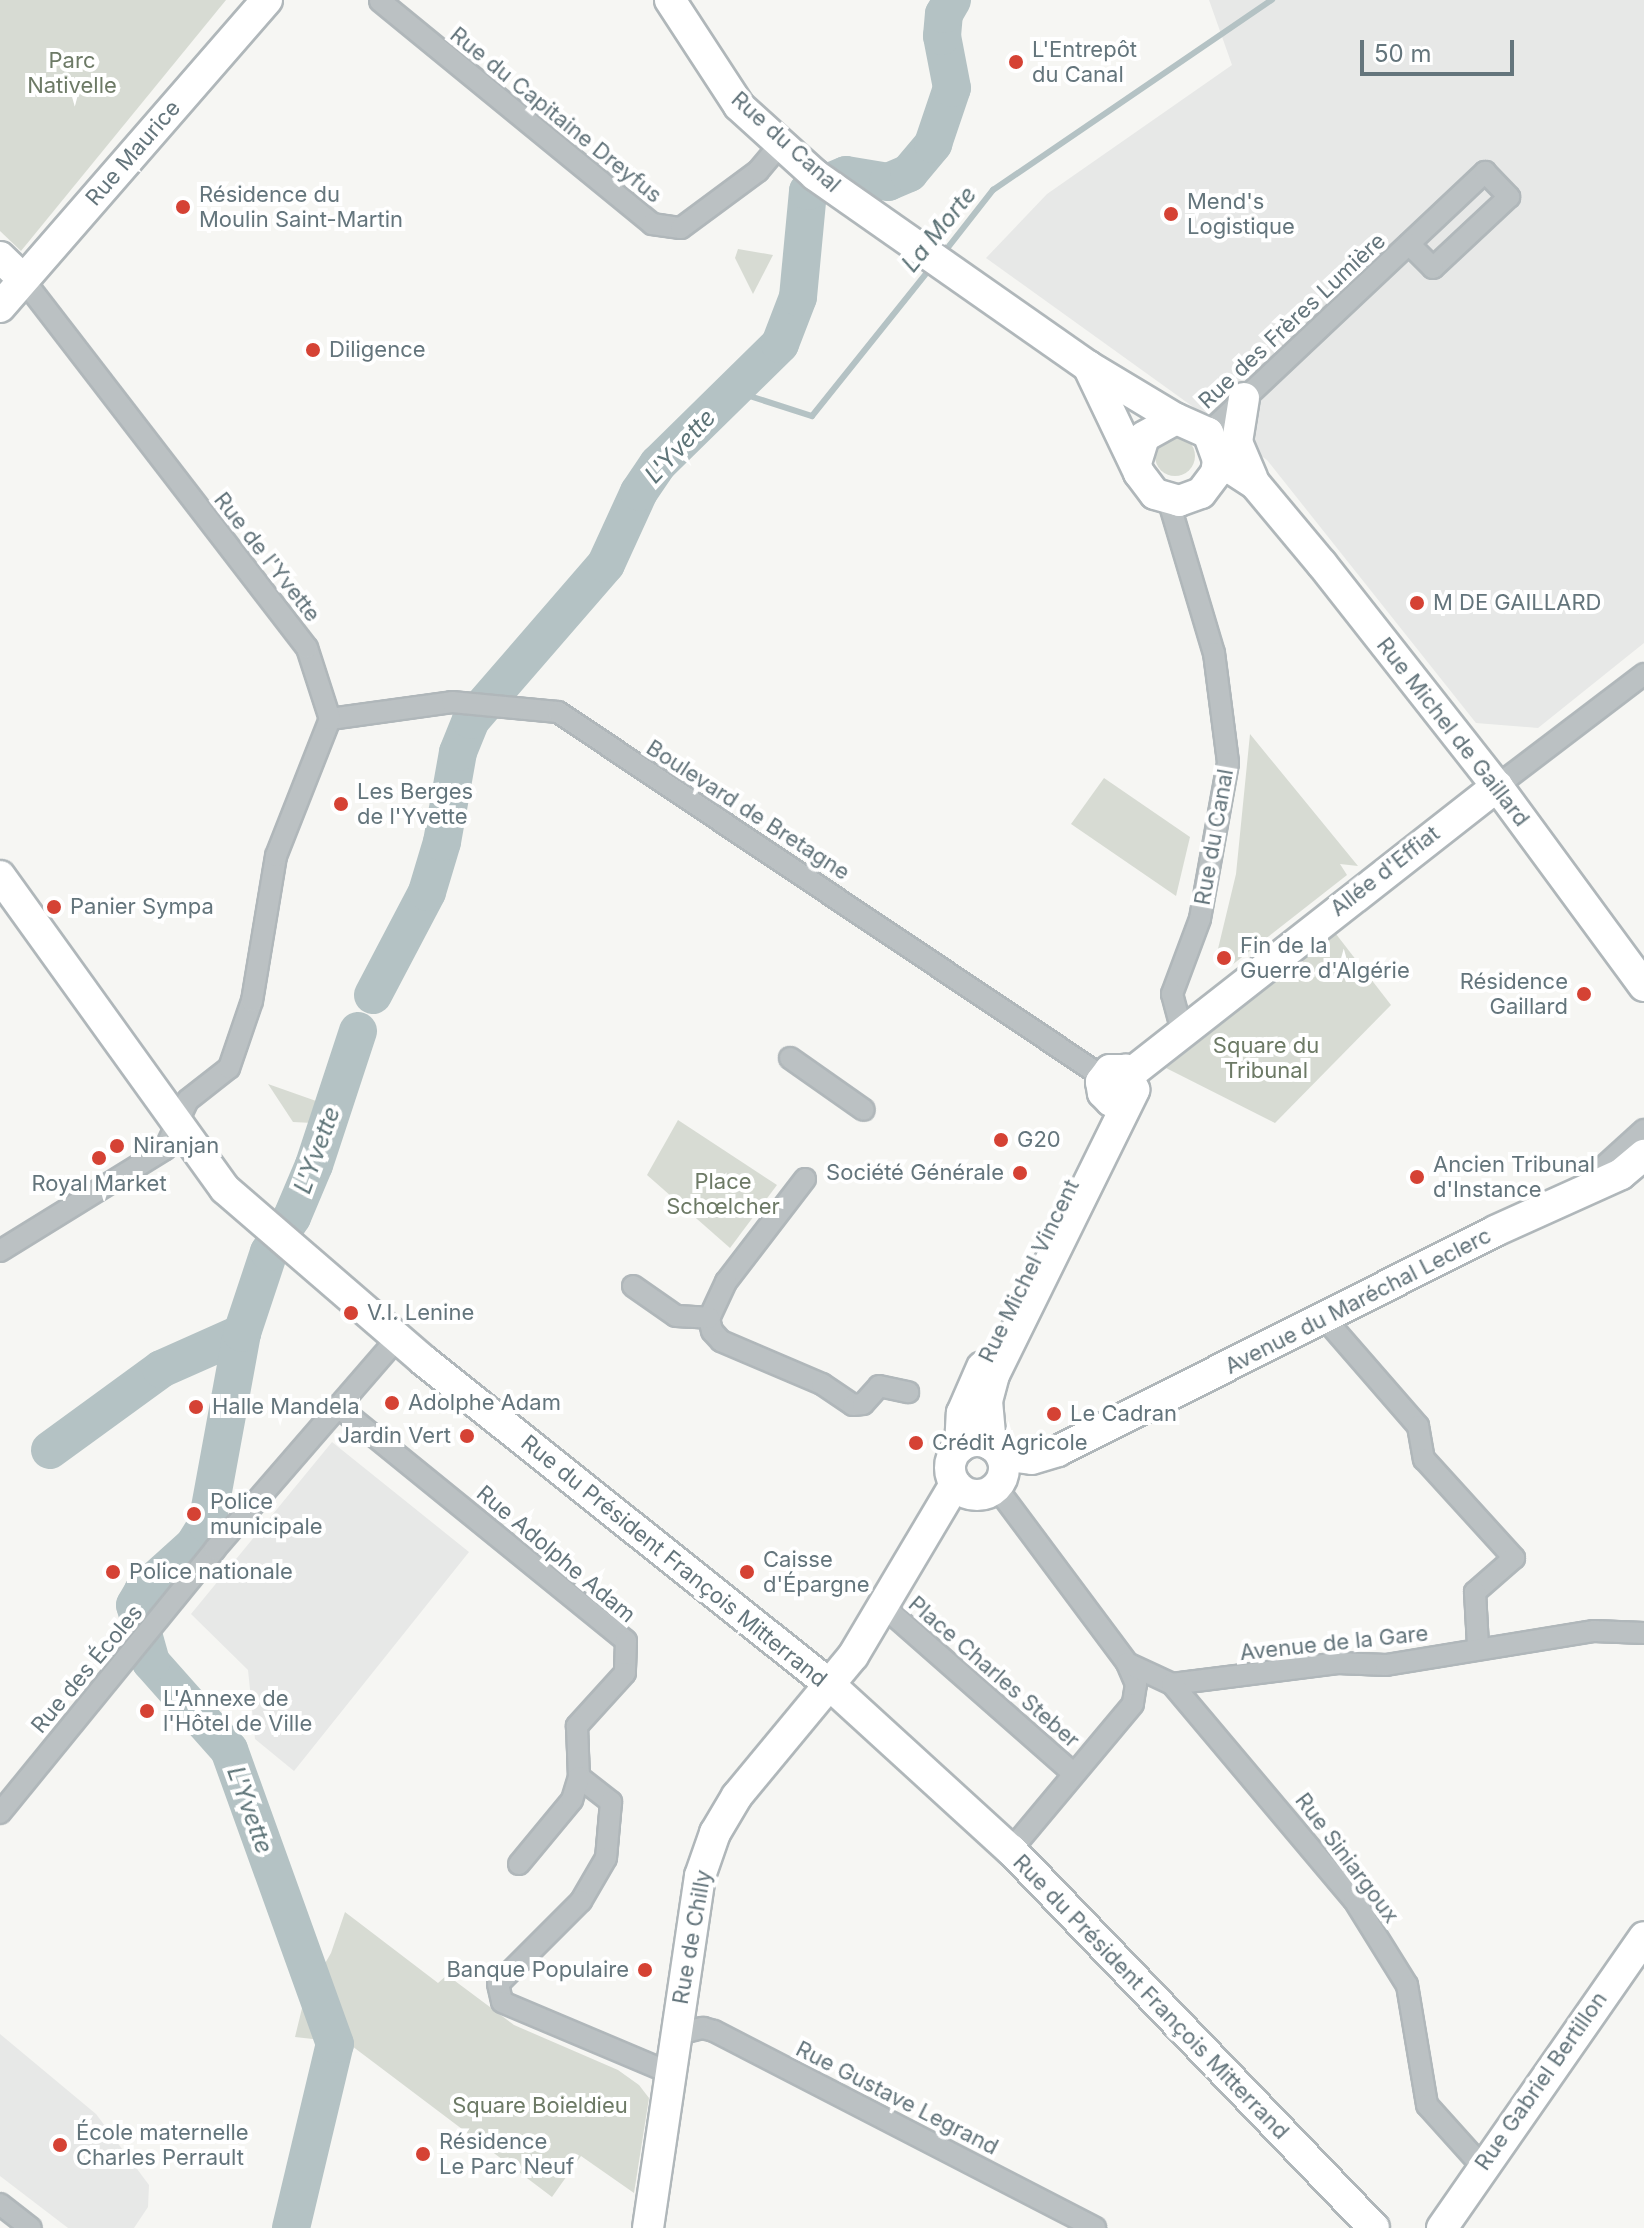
<!DOCTYPE html>
<meta charset="utf-8">
<style>
body{margin:0}
#map{position:relative;width:1644px;height:2228px;overflow:hidden;background:#f6f6f3;font-family:Inter,sans-serif}
div>[style]{position:absolute}
[style*='--x']{left:calc(var(--x)*1px);top:calc(var(--y)*1px);width:calc(var(--w)*1px);rotate:calc(var(--a)*1deg)}
.built>*{inset:0;background:#e7e8e7}
.green>*{inset:0;background:#d7dbd3}
.round{border-radius:50%}
.stream>*{height:6px;margin:-3px;padding:0 3px;transform-origin:3px;border-radius:3px;background:#b4c2c4}
.river>*{height:38px;margin:-19px;padding:0 19px;transform-origin:19px;border-radius:19px;background:#b4c2c4}
.roads{filter:drop-shadow(2px 0 #b0b7ba) drop-shadow(-2px 0 #b0b7ba) drop-shadow(0 2px #b0b7ba) drop-shadow(0 -2px #b0b7ba)}
.street>*{height:20px;margin:-10px;padding:0 10px;transform-origin:10px;border-radius:10px;background:#bbc1c3}
.secondary>*{height:30px;margin:-15px;padding:0 15px;transform-origin:15px;border-radius:15px;background:#fff}
.secondary>.ring{margin:-15px;padding:0;box-sizing:content-box;background:none;border:30px solid #fff;border-radius:50%}
.dots>*{width:22px;height:22px;translate:-50% -50%;box-sizing:border-box;border:4px solid #fff;border-radius:50%}
span{translate:-50% -50%;white-space:nowrap;text-align:center;line-height:1.15;-webkit-text-stroke:8px #fff;paint-order:stroke}
.poi-label{font-size:22px;color:#64757c}
.left{translate:0 -50%;text-align:left}
.right{translate:-100% -50%;text-align:right}
.park-label{font-size:22px;color:#6d7a66}
.street-label{font-size:22px;color:#64757c}
.water-label{font-size:24px;color:#5e7478;font-style:italic}
.scale{position:absolute;left:1360px;top:40px;width:154px;height:36px;box-sizing:border-box;border:4px solid #64757c;border-top:0;padding-left:10px;font-size:24px;line-height:28px;white-space:nowrap;color:#64757c;-webkit-text-stroke:6px #fff;paint-order:stroke}
</style>
<div id="map">
<div class="built">
<div style="clip-path:polygon(1209px 0,1644px 0,1644px 643px,1538px 728px,1476px 723px,1267px 460px,986px 258px,1047px 194px,1232px 65px)"></div>
<div style="clip-path:polygon(332px 1442px,469px 1552px,294px 1771px,255px 1739px,248px 1670px,191px 1614px)"></div>
<div style="clip-path:polygon(0 2034px,96px 2114px,149px 2185px,148px 2207px,134px 2228px,68px 2228px,0 2176px)"></div>
</div>
<div class="green">
<div style="clip-path:polygon(0 0,226px 0,21px 251px,0 231px)"></div>
<div style="clip-path:polygon(738px 249px,773px 255px,753px 294px,735px 258px)"></div>
<div class="round" style="left:1155px;top:436px;width:40px;height:40px"></div>
<div style="clip-path:polygon(1250px 734px,1358px 866px,1340px 864px,1347px 875px,1232px 965px,1230px 955px,1217px 953px,1236px 874px)"></div>
<div style="clip-path:polygon(1104px 778px,1190px 837px,1176px 896px,1071px 824px)"></div>
<div style="clip-path:polygon(1336px 934px,1391px 1005px,1275px 1123px,1166px 1068px)"></div>
<div style="clip-path:polygon(268px 1084px,319px 1102px,313px 1123px,293px 1122px)"></div>
<div style="clip-path:polygon(678px 1120px,777px 1185px,730px 1248px,647px 1175px)"></div>
<div style="clip-path:polygon(345px 1912px,438px 1983px,447px 1975px,514px 2025px,618px 2070px,639px 2085px,649px 2098px,634px 2193px,581px 2156px,552px 2197px,348px 2043px,295px 2037px,304px 2000px,331px 1953px)"></div>
</div>
<div class="stream">
<div style="--x:942;--y:255;--w:83;--a:-51.9"></div>
<div style="--x:993;--y:190;--w:338;--a:-34.3"></div>
<div style="--x:734;--y:391;--w:82;--a:17.8"></div>
<div style="--x:812;--y:416;--w:192;--a:-51.3"></div>
</div>
<div class="river">
<div style="--x:373;--y:995;--w:116;--a:-62.3"></div>
<div style="--x:427;--y:892;--w:52;--a:-73.3"></div>
<div style="--x:442;--y:842;--w:91;--a:-79.9"></div>
<div style="--x:458;--y:752;--w:35;--a:-68"></div>
<div style="--x:471;--y:720;--w:206;--a:-49.1"></div>
<div style="--x:606;--y:564;--w:79;--a:-65.4"></div>
<div style="--x:639;--y:492;--w:34;--a:-56"></div>
<div style="--x:658;--y:464;--w:171;--a:-44.5"></div>
<div style="--x:780;--y:344;--w:50;--a:-69"></div>
<div style="--x:798;--y:297;--w:106;--a:-84.6"></div>
<div style="--x:808;--y:191;--w:41;--a:-22.8"></div>
<div style="--x:846;--y:175;--w:43;--a:9.5"></div>
<div style="--x:888;--y:182;--w:23;--a:-23"></div>
<div style="--x:909;--y:173;--w:38;--a:-50"></div>
<div style="--x:933;--y:144;--w:59;--a:-71.3"></div>
<div style="--x:952;--y:88;--w:53;--a:-100.9"></div>
<div style="--x:942;--y:36;--w:22;--a:-85"></div>
<div style="--x:944;--y:14;--w:16;--a:-60"></div>
<div style="--x:50;--y:1450;--w:137;--a:-36.1"></div>
<div style="--x:161;--y:1369;--w:89;--a:-24"></div>
<div style="--x:291;--y:2228;--w:189;--a:-76.6"></div>
<div style="--x:335;--y:2044;--w:313;--a:-109.8"></div>
<div style="--x:229;--y:1750;--w:118;--a:-131.6"></div>
<div style="--x:151;--y:1662;--w:59;--a:-105.7"></div>
<div style="--x:135;--y:1605;--w:16;--a:-60"></div>
<div style="--x:143;--y:1591;--w:69;--a:-42"></div>
<div style="--x:194;--y:1545;--w:25;--a:-58"></div>
<div style="--x:207;--y:1524;--w:194;--a:-79.6"></div>
<div style="--x:242;--y:1333;--w:85;--a:-71.6"></div>
<div style="--x:269;--y:1252;--w:42;--a:-56.7"></div>
<div style="--x:292;--y:1217;--w:56;--a:-67.1"></div>
<div style="--x:314;--y:1165;--w:141;--a:-71.8"></div>
</div>
<div class="roads">
<div class="street">
<div style="--x:380;--y:1;--w:352;--a:39.3"></div>
<div style="--x:652;--y:224;--w:29;--a:8"></div>
<div style="--x:681;--y:228;--w:96;--a:-36.5"></div>
<div style="--x:758;--y:171;--w:35;--a:-50"></div>
<div style="--x:1208;--y:433;--w:381;--a:-43.3"></div>
<div style="--x:1485;--y:172;--w:35;--a:46"></div>
<div style="--x:1509;--y:197;--w:104;--a:136.9"></div>
<div style="--x:1433;--y:268;--w:34;--a:-135"></div>
<div style="--x:1168;--y:499;--w:161;--a:73.4"></div>
<div style="--x:1214;--y:653;--w:111;--a:82.7"></div>
<div style="--x:1228;--y:763;--w:158;--a:100.2"></div>
<div style="--x:1200;--y:919;--w:80;--a:110.5"></div>
<div style="--x:1172;--y:994;--w:38;--a:75"></div>
<div style="--x:330;--y:719;--w:123;--a:-7.9"></div>
<div style="--x:452;--y:702;--w:106;--a:5.4"></div>
<div style="--x:558;--y:712;--w:656;--a:33.81"></div>
<div style="--x:1497;--y:786;--w:185;--a:-37.3"></div>
<div style="--x:790;--y:1058;--w:90;--a:35.1"></div>
<div style="--x:805;--y:1179;--w:130;--a:127.5"></div>
<div style="--x:726;--y:1282;--w:40;--a:115"></div>
<div style="--x:709;--y:1318;--w:13;--a:77"></div>
<div style="--x:712;--y:1331;--w:13;--a:48"></div>
<div style="--x:721;--y:1341;--w:110;--a:23.1"></div>
<div style="--x:822;--y:1384;--w:37;--a:34"></div>
<div style="--x:853;--y:1405;--w:10;--a:-6"></div>
<div style="--x:863;--y:1404;--w:24;--a:-48"></div>
<div style="--x:879;--y:1386;--w:30;--a:12"></div>
<div style="--x:1588;--y:1181;--w:76;--a:-42.3"></div>
<div style="--x:0;--y:1251;--w:194;--a:-31.7"></div>
<div style="--x:165;--y:1149;--w:54;--a:-64.9"></div>
<div style="--x:188;--y:1100;--w:52;--a:-38"></div>
<div style="--x:229;--y:1068;--w:71;--a:-71.1"></div>
<div style="--x:252;--y:1001;--w:147;--a:-80.6"></div>
<div style="--x:276;--y:856;--w:147;--a:-68.5"></div>
<div style="--x:330;--y:719;--w:75;--a:-107.9"></div>
<div style="--x:307;--y:648;--w:466;--a:-127.6"></div>
<div style="--x:633;--y:1286;--w:52;--a:34.9"></div>
<div style="--x:676;--y:1316;--w:33;--a:3"></div>
<div style="--x:1325;--y:1319;--w:142;--a:49"></div>
<div style="--x:1418;--y:1426;--w:34;--a:80"></div>
<div style="--x:1424;--y:1459;--w:134;--a:47.7"></div>
<div style="--x:1514;--y:1558;--w:52;--a:138.9"></div>
<div style="--x:1475;--y:1592;--w:54;--a:86.8"></div>
<div style="--x:337;--y:1406;--w:372;--a:39.1"></div>
<div style="--x:626;--y:1641;--w:32;--a:92"></div>
<div style="--x:625;--y:1673;--w:72;--a:132.2"></div>
<div style="--x:577;--y:1726;--w:51;--a:87.8"></div>
<div style="--x:579;--y:1777;--w:41;--a:38"></div>
<div style="--x:611;--y:1802;--w:56;--a:95.1"></div>
<div style="--x:606;--y:1858;--w:50;--a:120.2"></div>
<div style="--x:581;--y:1901;--w:117;--a:135"></div>
<div style="--x:498;--y:1984;--w:18;--a:77"></div>
<div style="--x:502;--y:2002;--w:180;--a:22.9"></div>
<div style="--x:996;--y:1487;--w:219;--a:53.3"></div>
<div style="--x:1127;--y:1663;--w:23;--a:67"></div>
<div style="--x:1136;--y:1684;--w:20;--a:99"></div>
<div style="--x:1133;--y:1704;--w:190;--a:129.9"></div>
<div style="--x:883;--y:1606;--w:254;--a:41.3"></div>
<div style="--x:1127;--y:1663;--w:50;--a:25"></div>
<div style="--x:1172;--y:1684;--w:167;--a:-7.2"></div>
<div style="--x:1338;--y:1663;--w:48;--a:2.4"></div>
<div style="--x:1386;--y:1665;--w:211;--a:-9.3"></div>
<div style="--x:1594;--y:1631;--w:50;--a:2.3"></div>
<div style="--x:1172;--y:1684;--w:282;--a:49.9"></div>
<div style="--x:1354;--y:1900;--w:100;--a:58.1"></div>
<div style="--x:1407;--y:1985;--w:122;--a:80.5"></div>
<div style="--x:1427;--y:2105;--w:81;--a:48"></div>
<div style="--x:0;--y:1813;--w:340;--a:-50.8"></div>
<div style="--x:215;--y:1549;--w:279;--a:-49.1"></div>
<div style="--x:519;--y:1864;--w:83;--a:-50.4"></div>
<div style="--x:572;--y:1800;--w:24;--a:-73"></div>
<div style="--x:674;--y:2035;--w:30;--a:-14"></div>
<div style="--x:703;--y:2028;--w:11;--a:15"></div>
<div style="--x:714;--y:2031;--w:429;--a:27.3"></div>
<div style="--x:0;--y:2204;--w:39;--a:38"></div>
</div>
<div class="secondary">
<div style="--x:670;--y:0;--w:126;--a:56.9"></div>
<div style="--x:739;--y:106;--w:103;--a:42.2"></div>
<div style="--x:815;--y:175;--w:333;--a:35"></div>
<div style="--x:1088;--y:366;--w:103;--a:31.1"></div>
<div style="--x:0;--y:257;--w:32;--a:44"></div>
<div style="--x:0;--y:307;--w:407;--a:-49"></div>
<div style="--x:1088;--y:366;--w:119;--a:64.5"></div>
<div style="--x:1139;--y:473;--w:26;--a:53"></div>
<div style="--x:1155;--y:494;--w:25;--a:16"></div>
<div style="--x:1179;--y:501;--w:23;--a:-20"></div>
<div style="--x:1201;--y:493;--w:25;--a:-53"></div>
<div style="--x:1216;--y:473;--w:13;--a:-81"></div>
<div style="--x:1218;--y:460;--w:29;--a:-110"></div>
<div style="--x:1208;--y:433;--w:35;--a:-156"></div>
<div style="--x:1176;--y:419;--w:37;--a:151"></div>
<div style="--x:1144;--y:437;--w:24;--a:107"></div>
<div style="--x:1244;--y:398;--w:45;--a:99"></div>
<div style="--x:1237;--y:442;--w:39;--a:67"></div>
<div style="--x:1218;--y:460;--w:44;--a:33"></div>
<div style="--x:1255;--y:484;--w:104;--a:50.1"></div>
<div style="--x:1322;--y:564;--w:283;--a:51.8"></div>
<div style="--x:1497;--y:786;--w:248;--a:53.7"></div>
<div style="--x:0;--y:876;--w:385;--a:54.3"></div>
<div style="--x:225;--y:1189;--w:262;--a:40.8"></div>
<div style="--x:423;--y:1360;--w:521;--a:38.61"></div>
<div style="--x:830;--y:1685;--w:245;--a:42.4"></div>
<div style="--x:1011;--y:1850;--w:524;--a:46.16"></div>
<div style="--x:1130;--y:1074;--w:467;--a:-38.1"></div>
<div class="ring" style="left:950px;top:1441px;width:24px;height:24px"></div>
<div style="--x:991;--y:1445;--w:44;--a:-95.2"></div>
<div style="--x:987;--y:1401;--w:27;--a:-75"></div>
<div style="--x:994;--y:1375;--w:318;--a:-63.8"></div>
<div style="--x:1134;--y:1090;--w:22;--a:-112"></div>
<div style="--x:1126;--y:1070;--w:16;--a:180"></div>
<div style="--x:1110;--y:1070;--w:15;--a:127"></div>
<div style="--x:1101;--y:1082;--w:11;--a:80"></div>
<div style="--x:1103;--y:1093;--w:11;--a:45"></div>
<div style="--x:1111;--y:1101;--w:16;--a:-7"></div>
<div style="--x:960;--y:1447;--w:34;--a:-87"></div>
<div style="--x:962;--y:1413;--w:50;--a:-66.5"></div>
<div style="--x:1001;--y:1455;--w:31;--a:7"></div>
<div style="--x:1032;--y:1459;--w:27;--a:-17"></div>
<div style="--x:1058;--y:1451;--w:489;--a:-26.7"></div>
<div style="--x:1495;--y:1231;--w:138;--a:-24.3"></div>
<div style="--x:1621;--y:1174;--w:30;--a:-40"></div>
<div style="--x:648;--y:2228;--w:356;--a:-81.6"></div>
<div style="--x:700;--y:1876;--w:46;--a:-70.8"></div>
<div style="--x:715;--y:1833;--w:43;--a:-59.3"></div>
<div style="--x:737;--y:1796;--w:182;--a:-50.4"></div>
<div style="--x:853;--y:1656;--w:200;--a:-59.3"></div>
<div style="--x:1442;--y:2228;--w:354;--a:-55.2"></div>
</div>
</div>
<div class="dots">
<div style="left:1016px;top:62px;background:#d54234"></div>
<div style="left:183px;top:207px;background:#d54234"></div>
<div style="left:1171px;top:214px;background:#d54234"></div>
<div style="left:313px;top:350px;background:#d54234"></div>
<div style="left:1417px;top:603px;background:#d54234"></div>
<div style="left:341px;top:804px;background:#d54234"></div>
<div style="left:54px;top:907px;background:#d54234"></div>
<div style="left:1224px;top:958px;background:#d54234"></div>
<div style="left:1584px;top:994px;background:#d54234"></div>
<div style="left:1001px;top:1140px;background:#d54234"></div>
<div style="left:117px;top:1146px;background:#d54234"></div>
<div style="left:99px;top:1158px;background:#d54234"></div>
<div style="left:1020px;top:1173px;background:#d54234"></div>
<div style="left:1417px;top:1177px;background:#d54234"></div>
<div style="left:351px;top:1313px;background:#d54234"></div>
<div style="left:392px;top:1403px;background:#d54234"></div>
<div style="left:196px;top:1407px;background:#d54234"></div>
<div style="left:1054px;top:1414px;background:#d54234"></div>
<div style="left:467px;top:1436px;background:#d54234"></div>
<div style="left:916px;top:1443px;background:#d54234"></div>
<div style="left:194px;top:1514px;background:#d54234"></div>
<div style="left:113px;top:1572px;background:#d54234"></div>
<div style="left:747px;top:1572px;background:#d54234"></div>
<div style="left:147px;top:1711px;background:#d54234"></div>
<div style="left:645px;top:1970px;background:#d54234"></div>
<div style="left:60px;top:2145px;background:#d54234"></div>
<div style="left:423px;top:2154px;background:#d54234"></div>
</div>
<div class="poi-label">
<span class="left" style="left:1032px;top:62px">L'Entrepôt<br>du Canal</span>
<span class="left" style="left:199px;top:207px">Résidence du<br>Moulin Saint-Martin</span>
<span class="left" style="left:1187px;top:214px">Mend's<br>Logistique</span>
<span class="left" style="left:329px;top:350px">Diligence</span>
<span class="left" style="left:1433px;top:603px">M DE GAILLARD</span>
<span class="left" style="left:357px;top:804px">Les Berges<br>de l'Yvette</span>
<span class="left" style="left:70px;top:907px">Panier Sympa</span>
<span class="left" style="left:1240px;top:958px">Fin de la<br>Guerre d'Algérie</span>
<span class="right" style="left:1568px;top:994px">Résidence<br>Gaillard</span>
<span class="left" style="left:1017px;top:1140px">G20</span>
<span class="left" style="left:133px;top:1146px">Niranjan</span>
<span class="left" style="left:1433px;top:1177px">Ancien Tribunal<br>d'Instance</span>
<span class="right" style="left:1004px;top:1173px">Société Générale</span>
<span style="left:99px;top:1184px">Royal Market</span>
<span class="left" style="left:367px;top:1313px">V.I. Lenine</span>
<span class="left" style="left:408px;top:1403px">Adolphe Adam</span>
<span class="left" style="left:212px;top:1407px">Halle Mandela</span>
<span class="left" style="left:1070px;top:1414px">Le Cadran</span>
<span class="right" style="left:451px;top:1436px">Jardin Vert</span>
<span class="left" style="left:932px;top:1443px">Crédit Agricole</span>
<span class="left" style="left:210px;top:1514px">Police<br>municipale</span>
<span class="left" style="left:763px;top:1572px">Caisse<br>d'Épargne</span>
<span class="left" style="left:129px;top:1572px">Police nationale</span>
<span class="left" style="left:163px;top:1711px">L'Annexe de<br>l'Hôtel de Ville</span>
<span class="right" style="left:629px;top:1970px">Banque Populaire</span>
<span class="left" style="left:76px;top:2145px">École maternelle<br>Charles Perrault</span>
<span class="left" style="left:439px;top:2154px">Résidence<br>Le Parc Neuf</span>
</div>
<div class="park-label">
<span style="left:72px;top:73px">Parc<br>Nativelle</span>
<span style="left:1266px;top:1058px">Square du<br>Tribunal</span>
<span style="left:723px;top:1194px">Place<br>Schœlcher</span>
<span style="left:540px;top:2106px">Square Boieldieu</span>
</div>
<div class="street-label">
<span style="left:556px;top:115px;rotate:39deg">Rue du Capitaine Dreyfus</span>
<span style="left:786px;top:142px;rotate:42deg">Rue du Canal</span>
<span style="left:133px;top:153px;rotate:-49deg">Rue Maurice</span>
<span style="left:1292px;top:321px;rotate:-43deg">Rue des Frères Lumière</span>
<span style="left:267px;top:557px;rotate:52deg">Rue de l'Yvette</span>
<span style="left:1453px;top:732px;rotate:52deg">Rue Michel de Gaillard</span>
<span style="left:748px;top:810px;rotate:33deg">Boulevard de Bretagne</span>
<span style="left:1214px;top:837px;rotate:-80deg">Rue du Canal</span>
<span style="left:1385px;top:871px;rotate:-38deg">Allée d'Effiat</span>
<span style="left:1029px;top:1271px;rotate:-64deg">Rue Michel Vincent</span>
<span style="left:1358px;top:1301px;rotate:-27deg">Avenue du Maréchal Leclerc</span>
<span style="left:556px;top:1554px;rotate:40deg">Rue Adolphe Adam</span>
<span style="left:674px;top:1561px;rotate:39deg">Rue du Président François Mitterrand</span>
<span style="left:1334px;top:1643px;rotate:-6deg">Avenue de la Gare</span>
<span style="left:87px;top:1669px;rotate:-50deg">Rue des Écoles</span>
<span style="left:994px;top:1672px;rotate:41deg">Place Charles Steber</span>
<span style="left:1347px;top:1858px;rotate:53deg">Rue Siniargoux</span>
<span style="left:692px;top:1937px;rotate:-80deg">Rue de Chilly</span>
<span style="left:1151px;top:1997px;rotate:46deg">Rue du Président François Mitterrand</span>
<span style="left:1541px;top:2081px;rotate:-55deg">Rue Gabriel Bertillon</span>
<span style="left:897px;top:2098px;rotate:27deg">Rue Gustave Legrand</span>
</div>
<div class="water-label">
<span style="left:939px;top:229px;rotate:-51deg">La Morte</span>
<span style="left:680px;top:446px;rotate:-47deg">L'Yvette</span>
<span style="left:317px;top:1150px;rotate:-70deg">L'Yvette</span>
<span style="left:250px;top:1810px;rotate:70deg">L'Yvette</span>
</div>
<div class="scale">50 m</div>
</div>
